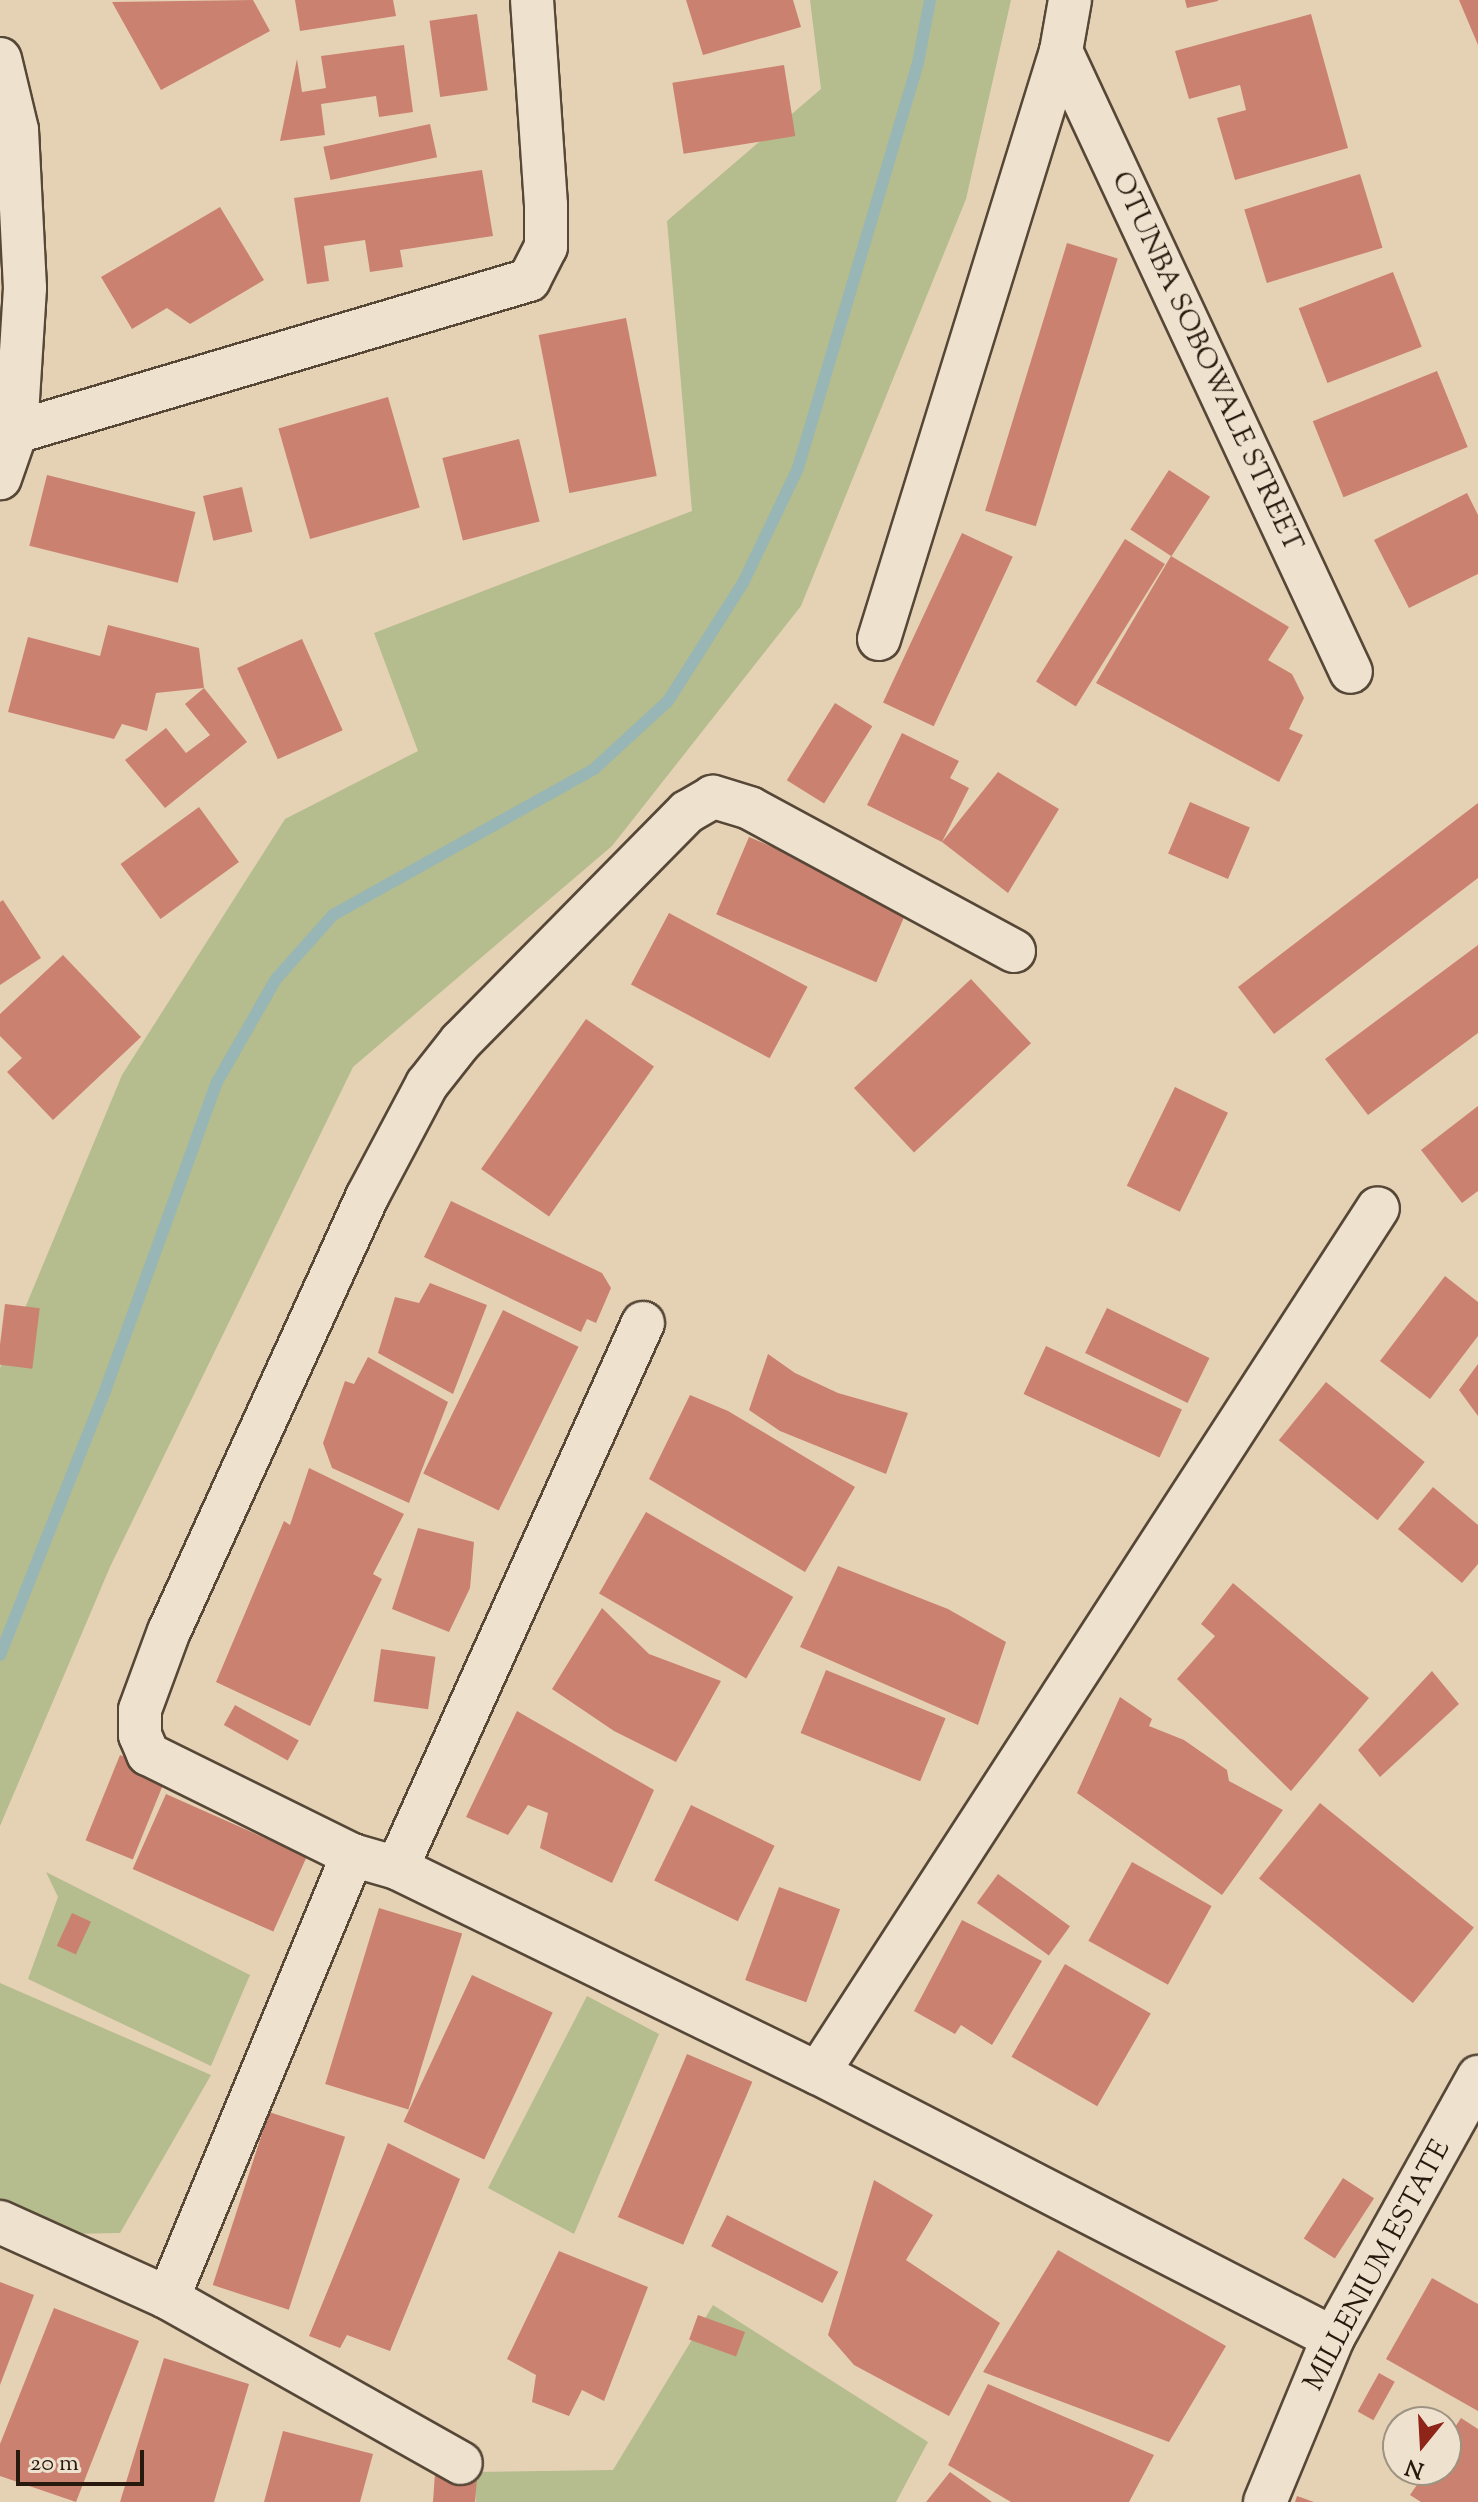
<!DOCTYPE html>
<style>
body{margin:0}
#map{position:relative;width:1478px;height:2502px;overflow:hidden;background:#e5d2b5;font-family:"Sorts Mill Goudy",serif}
div>[style]{position:absolute}
[style*='--x']{left:calc(var(--x)*1px);top:calc(var(--y)*1px);width:calc(var(--w)*1px);rotate:calc(var(--a)*1deg)}
.green>*{inset:0;background:#b5bc8d}
.stream>*{height:12px;margin:-6px;padding:0 6px;transform-origin:6px;border-radius:6px;background:#98b6b5}
.building>*{inset:0;background:#cb8170;transform-origin:0 0}
.roads{filter:drop-shadow(2px 0 #564737) drop-shadow(-2px 0 #564737) drop-shadow(0 2px #564737) drop-shadow(0 -2px #564737)}
.minor>*{height:42px;margin:-21px;padding:0 21px;transform-origin:21px;border-radius:21px;background:#eee2cf}
span{translate:-50% -50%;white-space:nowrap;text-align:center;line-height:1.15;-webkit-text-stroke:6px #eee2cf;paint-order:stroke}
.street-label{font-size:28px;color:#27190d}
.north{position:absolute;left:1382px;top:2406px;width:80px;height:80px;box-sizing:border-box;background:#eee2cf;border:2px solid #9e9281;border-radius:50%;rotate:198deg;font-size:22px;font-weight:700;line-height:32px;text-align:center;color:#27190d}
.north::after{content:'';display:block;margin:auto;width:28px;height:36px;background:#8f2418;clip-path:polygon(50% 0,100% 100%,50% 72%,0 100%)}
.scale{position:absolute;left:16px;top:2450px;width:128px;height:36px;box-sizing:border-box;border:4px solid #27190d;border-top:0;padding-left:10px;font-size:24px;line-height:28px;white-space:nowrap;color:#27190d;-webkit-text-stroke:6px #eee2cf;paint-order:stroke}
</style>
<div id="map">
<div class="green">
<div style="clip-path:polygon(810px 0,1011px 0,966px 199px,801px 606px,612px 846px,353px 1067px,110px 1567px,0 1826px,0 1368px,122px 1075px,285px 819px,418px 751px,374px 633px,692px 511px,667px 221px,821px 89px)"></div>
<div style="clip-path:polygon(46px 1872px,250px 1975px,211px 2066px,28px 1979px,58px 1897px)"></div>
<div style="clip-path:polygon(0 1983px,211px 2075px,120px 2233px,64px 2234px,0 2207px)"></div>
<div style="clip-path:polygon(587px 1996px,659px 2034px,574px 2234px,488px 2188px)"></div>
<div style="clip-path:polygon(713px 2305px,928px 2442px,896px 2502px,476px 2502px,474px 2472px,613px 2470px)"></div>
</div>
<div class="stream">
<div style="--x:0;--y:1655;--w:284;--a:-68.3"></div>
<div style="--x:105;--y:1391;--w:329;--a:-70.1"></div>
<div style="--x:217;--y:1082;--w:119;--a:-60.2"></div>
<div style="--x:276;--y:979;--w:86;--a:-48.3"></div>
<div style="--x:333;--y:915;--w:299;--a:-29.2"></div>
<div style="--x:594;--y:769;--w:100;--a:-42.6"></div>
<div style="--x:668;--y:701;--w:140;--a:-57.6"></div>
<div style="--x:743;--y:583;--w:127;--a:-64.4"></div>
<div style="--x:798;--y:468;--w:422;--a:-73.5"></div>
<div style="--x:918;--y:63;--w:64;--a:-79.2"></div>
</div>
<div class="building">
<div style="clip-path:polygon(253px 0,270px 31px,161px 90px,112px 2px)"></div>
<div style="clip-path:polygon(295px 0,393px 0,396px 16px,300px 31px)"></div>
<div style="clip-path:polygon(686px 0,793px 0,801px 27px,703px 55px)"></div>
<div style="clip-path:polygon(1185px 0,1218px 0,1218px 1px,1187px 8px)"></div>
<div style="clip-path:polygon(1459px 0,1478px 0,1478px 45px)"></div>
<div style="left:477px;top:14px;width:77px;height:48px;rotate:82deg"></div>
<div style="clip-path:polygon(1311px 14px,1348px 148px,1235px 180px,1217px 118px,1246px 110px,1240px 85px,1189px 99px,1175px 51px)"></div>
<div style="clip-path:polygon(404px 45px,413px 112px,379px 117px,376px 96px,321px 104px,325px 135px,280px 141px,297px 59px,302px 92px,326px 88px,321px 56px)"></div>
<div style="left:784px;top:65px;width:72px;height:113px;rotate:81deg"></div>
<div style="left:430px;top:124px;width:34px;height:109px;rotate:78deg"></div>
<div style="clip-path:polygon(482px 170px,493px 236px,400px 250px,403px 267px,370px 272px,365px 240px,324px 246px,329px 281px,307px 284px,294px 198px)"></div>
<div style="left:1360px;top:174px;width:77px;height:121px;rotate:73deg"></div>
<div style="clip-path:polygon(220px 207px,264px 280px,190px 324px,167px 308px,132px 329px,101px 277px)"></div>
<div style="left:1067px;top:243px;width:53px;height:280px;rotate:17deg"></div>
<div style="left:1393px;top:272px;width:80px;height:101px;rotate:69deg"></div>
<div style="left:626px;top:318px;width:161px;height:89px;rotate:79deg"></div>
<div style="left:1437px;top:371px;width:82px;height:134px;rotate:68deg"></div>
<div style="left:388px;top:397px;width:115px;height:114px;rotate:74deg"></div>
<div style="left:519px;top:439px;width:85px;height:79px;rotate:76deg"></div>
<div style="left:1169px;top:470px;width:49px;height:71px;rotate:33deg"></div>
<div style="left:47px;top:475px;width:153px;height:73px;rotate:14deg"></div>
<div style="left:242px;top:487px;width:46px;height:40px;rotate:77deg"></div>
<div style="clip-path:polygon(1467px 493px,1478px 515px,1478px 574px,1409px 608px,1374px 540px)"></div>
<div style="left:962px;top:533px;width:56px;height:187px;rotate:25deg"></div>
<div style="left:1125px;top:539px;width:47px;height:168px;rotate:32deg"></div>
<div style="clip-path:polygon(1171px 556px,1289px 627px,1268px 660px,1292px 674px,1304px 698px,1289px 729px,1303px 735px,1279px 782px,1096px 683px)"></div>
<div style="clip-path:polygon(108px 625px,199px 648px,204px 688px,156px 693px,147px 731px,122px 724px,114px 739px,8px 712px,28px 637px,100px 656px)"></div>
<div style="left:302px;top:639px;width:100px;height:71px;rotate:66deg"></div>
<div style="clip-path:polygon(204px 688px,247px 742px,165px 808px,125px 760px,166px 728px,186px 753px,210px 735px,185px 704px)"></div>
<div style="left:835px;top:703px;width:44px;height:91px;rotate:32deg"></div>
<div style="clip-path:polygon(902px 733px,959px 761px,950px 778px,969px 788px,942px 842px,867px 805px)"></div>
<div style="clip-path:polygon(998px 772px,1059px 809px,1008px 893px,942px 842px)"></div>
<div style="left:1190px;top:802px;width:65px;height:56px;rotate:23deg"></div>
<div style="clip-path:polygon(1478px 803px,1478px 878px,1274px 1034px,1238px 987px)"></div>
<div style="left:199px;top:807px;width:68px;height:97px;rotate:54deg"></div>
<div style="left:749px;top:837px;width:174px;height:84px;rotate:23deg"></div>
<div style="clip-path:polygon(3px 900px,41px 958px,0 985px,0 902px)"></div>
<div style="left:669px;top:913px;width:157px;height:81px;rotate:28deg"></div>
<div style="clip-path:polygon(1478px 945px,1478px 1033px,1368px 1115px,1325px 1059px)"></div>
<div style="clip-path:polygon(63px 955px,141px 1037px,53px 1120px,7px 1072px,22px 1058px,0 1036px,0 1014px)"></div>
<div style="left:971px;top:979px;width:88px;height:160px;rotate:47deg"></div>
<div style="left:586px;top:1019px;width:83px;height:183px;rotate:35deg"></div>
<div style="left:1175px;top:1087px;width:59px;height:110px;rotate:26deg"></div>
<div style="clip-path:polygon(1478px 1106px,1478px 1191px,1462px 1203px,1421px 1150px)"></div>
<div style="clip-path:polygon(451px 1201px,602px 1273px,611px 1288px,596px 1323px,587px 1319px,581px 1332px,424px 1257px)"></div>
<div style="clip-path:polygon(1445px 1276px,1478px 1302px,1478px 1336px,1430px 1399px,1380px 1361px)"></div>
<div style="clip-path:polygon(430px 1283px,487px 1305px,453px 1394px,378px 1353px,395px 1297px,419px 1303px)"></div>
<div style="left:5px;top:1304px;width:35px;height:61px;rotate:7deg"></div>
<div style="left:1107px;top:1308px;width:114px;height:50px;rotate:26deg"></div>
<div style="left:503px;top:1310px;width:84px;height:182px;rotate:26deg"></div>
<div style="left:1046px;top:1346px;width:150px;height:53px;rotate:25deg"></div>
<div style="clip-path:polygon(768px 1354px,795px 1373px,838px 1393px,908px 1413px,886px 1474px,780px 1431px,749px 1410px)"></div>
<div style="clip-path:polygon(368px 1357px,448px 1402px,409px 1503px,332px 1468px,323px 1443px,345px 1381px,354px 1384px)"></div>
<div style="clip-path:polygon(1478px 1364px,1478px 1416px,1459px 1390px)"></div>
<div style="left:1326px;top:1382px;width:127px;height:75px;rotate:39deg"></div>
<div style="clip-path:polygon(690px 1395px,728px 1411px,855px 1487px,805px 1572px,649px 1479px)"></div>
<div style="clip-path:polygon(309px 1468px,404px 1514px,373px 1574px,382px 1579px,310px 1726px,216px 1682px,284px 1521px,290px 1525px)"></div>
<div style="clip-path:polygon(1433px 1487px,1478px 1525px,1478px 1564px,1462px 1583px,1398px 1529px)"></div>
<div style="left:646px;top:1512px;width:170px;height:94px;rotate:30deg"></div>
<div style="clip-path:polygon(418px 1528px,474px 1542px,470px 1588px,449px 1632px,392px 1609px)"></div>
<div style="clip-path:polygon(838px 1566px,948px 1609px,1006px 1642px,978px 1725px,800px 1647px)"></div>
<div style="clip-path:polygon(1233px 1583px,1369px 1698px,1291px 1791px,1177px 1679px,1215px 1636px,1201px 1624px)"></div>
<div style="clip-path:polygon(602px 1608px,649px 1654px,721px 1681px,676px 1762px,614px 1731px,552px 1689px)"></div>
<div style="left:381px;top:1649px;width:55px;height:53px;rotate:8deg"></div>
<div style="left:826px;top:1670px;width:129px;height:68px;rotate:22deg"></div>
<div style="clip-path:polygon(1432px 1671px,1459px 1704px,1380px 1777px,1358px 1750px)"></div>
<div style="clip-path:polygon(1120px 1697px,1152px 1719px,1149px 1726px,1184px 1740px,1227px 1770px,1229px 1781px,1283px 1810px,1222px 1895px,1077px 1793px)"></div>
<div style="left:235px;top:1705px;width:73px;height:23px;rotate:29deg"></div>
<div style="clip-path:polygon(517px 1711px,654px 1790px,612px 1883px,540px 1848px,548px 1813px,528px 1805px,508px 1835px,466px 1817px)"></div>
<div style="left:120px;top:1755px;width:51px;height:92px;rotate:22deg"></div>
<div style="left:166px;top:1794px;width:154px;height:82px;rotate:24deg"></div>
<div style="left:1320px;top:1803px;width:198px;height:97px;rotate:39deg"></div>
<div style="left:691px;top:1805px;width:93px;height:84px;rotate:26deg"></div>
<div style="left:1132px;top:1862px;width:91px;height:90px;rotate:29deg"></div>
<div style="left:998px;top:1874px;width:89px;height:36px;rotate:36deg"></div>
<div style="left:779px;top:1887px;width:65px;height:99px;rotate:20deg"></div>
<div style="left:379px;top:1908px;width:87px;height:184px;rotate:17deg"></div>
<div style="left:72px;top:1913px;width:21px;height:36px;rotate:25deg"></div>
<div style="clip-path:polygon(962px 1920px,1042px 1961px,992px 2045px,961px 2025px,955px 2034px,914px 2011px)"></div>
<div style="left:1065px;top:1964px;width:99px;height:107px;rotate:30deg"></div>
<div style="left:472px;top:1975px;width:89px;height:162px;rotate:25deg"></div>
<div style="left:687px;top:2054px;width:71px;height:177px;rotate:23deg"></div>
<div style="left:269px;top:2112px;width:80px;height:182px;rotate:18deg"></div>
<div style="clip-path:polygon(388px 2143px,460px 2179px,390px 2351px,347px 2335px,340px 2348px,309px 2336px)"></div>
<div style="left:1343px;top:2178px;width:37px;height:72px;rotate:33deg"></div>
<div style="clip-path:polygon(874px 2180px,933px 2215px,906px 2260px,1000px 2323px,949px 2416px,854px 2365px,828px 2335px)"></div>
<div style="left:727px;top:2215px;width:125px;height:35px;rotate:27deg"></div>
<div style="clip-path:polygon(1058px 2250px,1226px 2346px,1169px 2442px,983px 2372px)"></div>
<div style="clip-path:polygon(559px 2251px,648px 2287px,604px 2401px,582px 2390px,569px 2416px,532px 2402px,536px 2375px,507px 2359px)"></div>
<div style="clip-path:polygon(1432px 2278px,1478px 2304px,1478px 2411px,1386px 2359px)"></div>
<div style="clip-path:polygon(0 2282px,34px 2295px,0 2385px)"></div>
<div style="clip-path:polygon(54px 2308px,139px 2341px,76px 2502px,0 2476px,0 2444px)"></div>
<div style="left:698px;top:2315px;width:50px;height:26px;rotate:20deg"></div>
<div style="clip-path:polygon(164px 2358px,249px 2384px,214px 2502px,120px 2502px)"></div>
<div style="left:1379px;top:2373px;width:18px;height:44px;rotate:29deg"></div>
<div style="clip-path:polygon(988px 2384px,1154px 2455px,1129px 2502px,1011px 2502px,948px 2465px)"></div>
<div style="clip-path:polygon(1461px 2418px,1478px 2429px,1478px 2502px,1421px 2502px,1410px 2495px,1427px 2470px,1446px 2470px,1446px 2441px)"></div>
<div style="clip-path:polygon(283px 2431px,373px 2454px,360px 2502px,264px 2502px)"></div>
<div style="clip-path:polygon(950px 2472px,992px 2502px,926px 2502px)"></div>
<div style="clip-path:polygon(435px 2473px,477px 2478px,475px 2502px,433px 2502px)"></div>
<div style="clip-path:polygon(1297px 2496px,1314px 2502px,1295px 2502px)"></div>
</div>
<div class="roads">
<div class="minor">
<div style="--x:1070;--y:0;--w:52;--a:100"></div>
<div style="--x:1061;--y:51;--w:685;--a:64.97"></div>
<div style="--x:0;--y:59;--w:73;--a:76.5"></div>
<div style="--x:17;--y:130;--w:158;--a:87.1"></div>
<div style="--x:25;--y:288;--w:144;--a:93.6"></div>
<div style="--x:16;--y:432;--w:49;--a:109.2"></div>
<div style="--x:16;--y:432;--w:535;--a:-16.5"></div>
<div style="--x:529;--y:280;--w:37;--a:-63"></div>
<div style="--x:546;--y:247;--w:42;--a:-90"></div>
<div style="--x:546;--y:205;--w:205;--a:-93.9"></div>
<div style="--x:879;--y:639;--w:616;--a:-72.8"></div>
<div style="--x:1014;--y:951;--w:300;--a:-151.6"></div>
<div style="--x:750;--y:808;--w:39;--a:-163"></div>
<div style="--x:713;--y:797;--w:30;--a:150"></div>
<div style="--x:687;--y:812;--w:322;--a:134.6"></div>
<div style="--x:461;--y:1041;--w:55;--a:128.3"></div>
<div style="--x:427;--y:1084;--w:128;--a:118"></div>
<div style="--x:367;--y:1197;--w:477;--a:114.5"></div>
<div style="--x:169;--y:1631;--w:84;--a:110.2"></div>
<div style="--x:140;--y:1710;--w:25;--a:90"></div>
<div style="--x:140;--y:1735;--w:21;--a:67"></div>
<div style="--x:148;--y:1754;--w:228;--a:26.3"></div>
<div style="--x:352;--y:1855;--w:47;--a:16.1"></div>
<div style="--x:397;--y:1868;--w:468;--a:26"></div>
<div style="--x:818;--y:2073;--w:579;--a:27.23"></div>
<div style="--x:397;--y:1868;--w:598;--a:-65.71"></div>
<div style="--x:818;--y:2073;--w:1030;--a:-57.08"></div>
<div style="--x:0;--y:2222;--w:184;--a:24.3"></div>
<div style="--x:168;--y:2298;--w:336;--a:29.4"></div>
<div style="--x:168;--y:2298;--w:480;--a:-67.4"></div>
<div style="--x:1265;--y:2502;--w:178;--a:-67.5"></div>
<div style="--x:1333;--y:2338;--w:299;--a:-60.9"></div>
</div>
</div>
<div class="street-label">
<span style="left:1206px;top:362px;rotate:65deg">OTUNBA SOBOWALE STREET</span>
<span style="left:1378px;top:2266px;rotate:-62deg">MILLENIUM ESTATE</span>
</div>
<div class="north">N</div>
<div class="scale">20 m</div>
</div>
